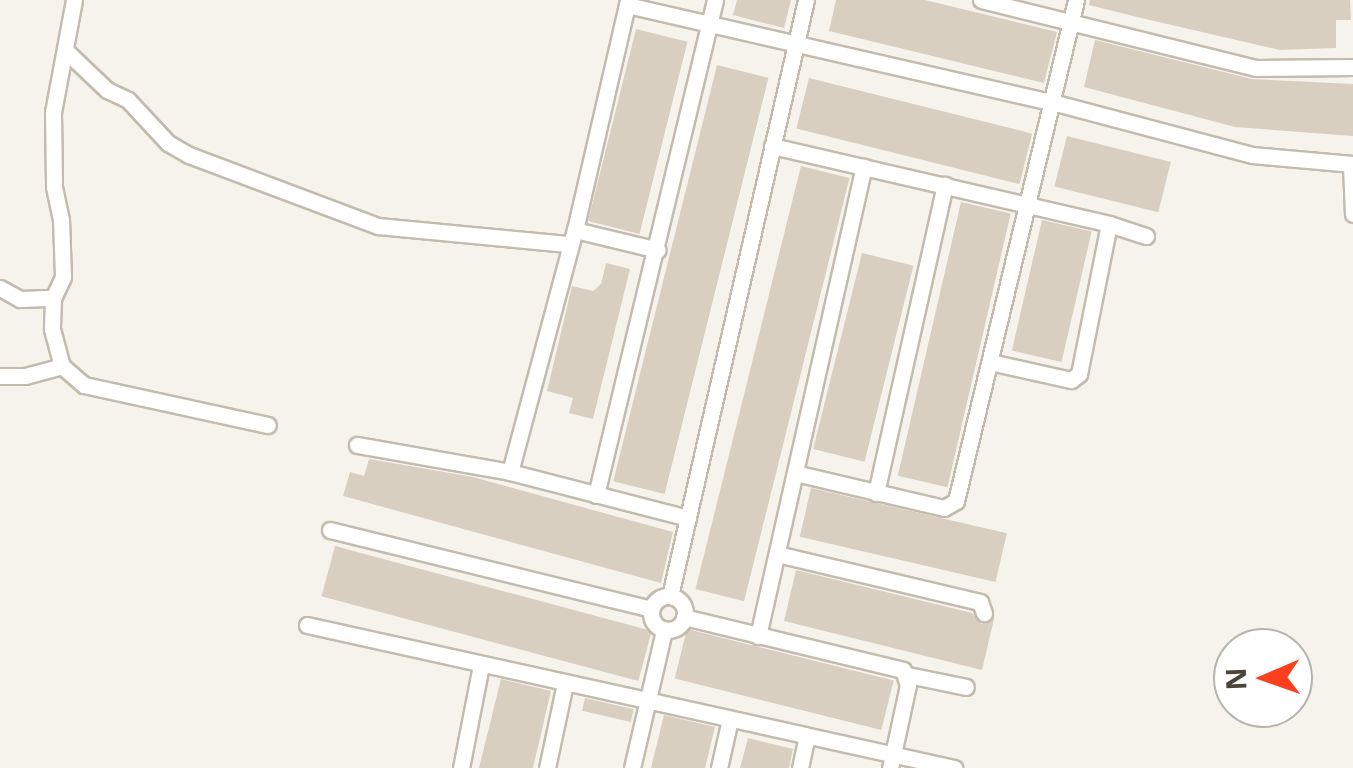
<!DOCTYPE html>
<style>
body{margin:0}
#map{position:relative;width:1353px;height:768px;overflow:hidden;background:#f6f3ec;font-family:"Open Sans",sans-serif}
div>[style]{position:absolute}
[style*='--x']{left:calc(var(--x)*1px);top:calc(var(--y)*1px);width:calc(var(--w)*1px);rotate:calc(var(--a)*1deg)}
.building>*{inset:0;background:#d8cfc1;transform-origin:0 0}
.roads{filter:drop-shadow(2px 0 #c2bbae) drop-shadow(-2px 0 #c2bbae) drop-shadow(0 2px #c2bbae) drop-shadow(0 -2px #c2bbae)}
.street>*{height:15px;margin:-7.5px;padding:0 7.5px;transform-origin:7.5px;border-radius:7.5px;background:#fff}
.street>.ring{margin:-7.5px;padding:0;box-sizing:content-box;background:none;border:15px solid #fff;border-radius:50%}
span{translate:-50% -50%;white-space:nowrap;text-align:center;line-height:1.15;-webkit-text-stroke:8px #fff;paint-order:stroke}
.north{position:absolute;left:1213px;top:628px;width:100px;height:100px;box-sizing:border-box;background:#fff;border:2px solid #b7b4b0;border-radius:50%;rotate:268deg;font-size:28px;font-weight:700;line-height:40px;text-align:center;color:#4b4439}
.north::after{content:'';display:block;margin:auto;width:35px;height:45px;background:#fc3f1d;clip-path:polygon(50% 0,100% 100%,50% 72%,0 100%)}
</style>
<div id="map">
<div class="building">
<div style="clip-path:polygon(737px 0,791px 0,784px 28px,733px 15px)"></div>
<div style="clip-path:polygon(836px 0,925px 0,1057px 32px,1044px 83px,829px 31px)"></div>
<div style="clip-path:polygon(1090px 0,1350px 0,1351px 20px,1336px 20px,1336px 48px,1280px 50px,1137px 17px,1089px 5px)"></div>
<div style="left:636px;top:29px;width:53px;height:198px;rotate:14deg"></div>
<div style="clip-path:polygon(1095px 40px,1252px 79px,1353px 84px,1353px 136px,1235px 127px,1084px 87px)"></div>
<div style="left:717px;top:65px;width:53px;height:429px;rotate:14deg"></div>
<div style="left:809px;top:78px;width:230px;height:52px;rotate:14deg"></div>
<div style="left:1067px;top:136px;width:107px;height:52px;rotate:14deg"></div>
<div style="left:801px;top:166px;width:50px;height:436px;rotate:14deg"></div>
<div style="left:961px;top:202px;width:51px;height:281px;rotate:13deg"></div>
<div style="left:1042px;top:220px;width:51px;height:134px;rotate:13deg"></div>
<div style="left:862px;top:253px;width:53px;height:202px;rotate:14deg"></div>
<div style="clip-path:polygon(606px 263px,630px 269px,593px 419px,569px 413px,573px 398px,547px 391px,572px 286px,593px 291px,601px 284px)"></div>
<div style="clip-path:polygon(369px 459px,473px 477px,673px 532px,661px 583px,343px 496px,350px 472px,364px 476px)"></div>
<div style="left:811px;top:488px;width:201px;height:50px;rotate:13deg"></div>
<div style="left:335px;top:546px;width:328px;height:52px;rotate:15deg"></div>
<div style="clip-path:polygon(796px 570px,972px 613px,981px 624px,994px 619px,982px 670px,784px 621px)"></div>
<div style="left:687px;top:629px;width:213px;height:51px;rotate:14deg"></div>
<div style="clip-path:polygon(501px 679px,551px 691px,533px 768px,479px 768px)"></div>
<div style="left:585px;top:698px;width:50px;height:13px;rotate:13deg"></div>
<div style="clip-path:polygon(664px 715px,715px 727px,705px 768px,651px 768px)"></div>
<div style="clip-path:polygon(748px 738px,793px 749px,789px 768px,740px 768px)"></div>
</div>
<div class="roads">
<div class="street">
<div style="--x:74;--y:0;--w:114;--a:100.6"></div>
<div style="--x:53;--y:112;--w:75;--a:89.2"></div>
<div style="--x:54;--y:187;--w:33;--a:78"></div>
<div style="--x:61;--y:219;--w:58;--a:88"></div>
<div style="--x:63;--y:277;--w:23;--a:115"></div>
<div style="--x:53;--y:298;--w:31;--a:92"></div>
<div style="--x:52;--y:329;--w:38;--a:75"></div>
<div style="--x:62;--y:366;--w:29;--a:41"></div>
<div style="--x:84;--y:385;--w:188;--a:12.3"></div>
<div style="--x:981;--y:0;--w:282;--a:13.9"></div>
<div style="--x:1255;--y:68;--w:98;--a:-0.6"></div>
<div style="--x:627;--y:5;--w:436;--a:12.9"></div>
<div style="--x:1052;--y:102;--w:207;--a:14.8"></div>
<div style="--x:1252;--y:155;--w:101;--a:5.1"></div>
<div style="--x:67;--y:52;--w:55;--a:43.5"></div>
<div style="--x:107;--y:90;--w:23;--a:25"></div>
<div style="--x:128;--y:100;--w:59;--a:47.1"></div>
<div style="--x:168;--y:143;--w:24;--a:30"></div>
<div style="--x:189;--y:155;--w:202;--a:20.6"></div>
<div style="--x:378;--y:226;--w:193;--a:5.4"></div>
<div style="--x:772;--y:146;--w:346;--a:13"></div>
<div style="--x:1109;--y:224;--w:153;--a:101.3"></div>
<div style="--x:1079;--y:374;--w:10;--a:143"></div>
<div style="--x:1071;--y:380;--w:83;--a:-167.5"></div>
<div style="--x:1351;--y:165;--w:49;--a:87.7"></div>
<div style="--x:1109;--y:224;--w:39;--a:18"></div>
<div style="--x:575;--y:230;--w:85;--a:13.5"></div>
<div style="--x:0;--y:288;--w:23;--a:29"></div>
<div style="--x:20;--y:299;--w:33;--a:-2"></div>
<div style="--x:0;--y:376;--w:25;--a:0"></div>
<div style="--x:25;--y:376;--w:38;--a:-15"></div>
<div style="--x:357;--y:445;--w:155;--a:10"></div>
<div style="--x:510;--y:472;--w:184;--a:14.5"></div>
<div style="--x:510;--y:472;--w:251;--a:-75"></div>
<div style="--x:575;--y:230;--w:236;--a:-77"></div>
<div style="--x:795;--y:473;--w:153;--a:13.2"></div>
<div style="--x:944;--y:508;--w:14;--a:-30"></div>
<div style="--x:956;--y:501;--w:515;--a:-76.53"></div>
<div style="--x:876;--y:493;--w:316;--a:-77.4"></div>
<div style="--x:596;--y:495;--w:509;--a:-76.48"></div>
<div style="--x:330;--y:530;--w:331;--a:13.8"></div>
<div style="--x:777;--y:554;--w:209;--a:13.3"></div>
<div style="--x:980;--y:602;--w:12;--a:70"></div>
<div style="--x:670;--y:596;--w:611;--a:-77.15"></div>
<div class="ring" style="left:651px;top:596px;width:19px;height:19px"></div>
<div style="--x:684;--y:617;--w:225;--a:13.6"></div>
<div style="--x:903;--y:670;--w:16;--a:72"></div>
<div style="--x:908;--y:685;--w:85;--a:102.2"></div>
<div style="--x:307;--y:625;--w:663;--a:12.46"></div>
<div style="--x:758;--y:636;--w:481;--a:-77.3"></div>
<div style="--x:908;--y:675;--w:59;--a:11.7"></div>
<div style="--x:461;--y:768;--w:105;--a:-79"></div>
<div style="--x:547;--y:768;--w:87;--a:-78"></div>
<div style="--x:632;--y:768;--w:142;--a:-76.9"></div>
<div style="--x:719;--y:768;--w:50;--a:-77.3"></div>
<div style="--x:800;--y:768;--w:33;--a:-78"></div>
</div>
</div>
<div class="north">N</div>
</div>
